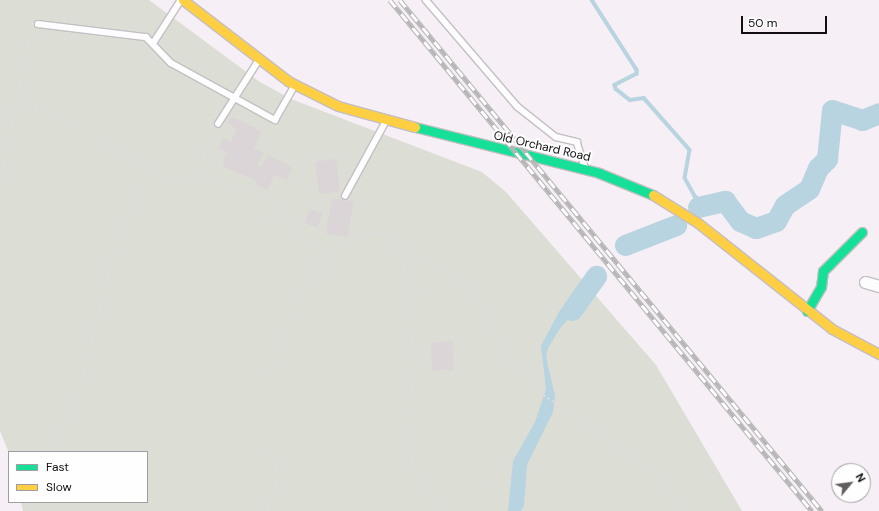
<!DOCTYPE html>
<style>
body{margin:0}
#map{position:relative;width:879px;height:511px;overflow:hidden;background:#f6eff5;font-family:"DM Sans",sans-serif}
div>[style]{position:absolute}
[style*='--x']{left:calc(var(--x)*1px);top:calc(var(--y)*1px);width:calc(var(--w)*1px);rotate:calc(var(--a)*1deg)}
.green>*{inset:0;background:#dcded5}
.water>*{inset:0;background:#b8d4e0}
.stream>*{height:3.5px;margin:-1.75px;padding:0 1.75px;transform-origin:1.75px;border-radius:1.75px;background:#b8d4e0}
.river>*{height:21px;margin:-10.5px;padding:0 10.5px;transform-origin:10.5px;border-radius:10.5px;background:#b8d4e0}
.building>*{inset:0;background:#dbd5d7;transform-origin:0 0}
.path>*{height:2px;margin-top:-1px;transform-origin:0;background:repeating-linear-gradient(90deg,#dfdcdf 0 2px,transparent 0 5px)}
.roads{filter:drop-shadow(1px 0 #c4bfc4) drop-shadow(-1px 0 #c4bfc4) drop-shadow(0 1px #c4bfc4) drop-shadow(0 -1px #c4bfc4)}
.lane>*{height:5.5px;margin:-2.75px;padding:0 2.75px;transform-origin:2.75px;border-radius:2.75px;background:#fefdfe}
.street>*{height:11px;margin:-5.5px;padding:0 5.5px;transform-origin:5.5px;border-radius:5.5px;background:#fefdfe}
.fast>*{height:9px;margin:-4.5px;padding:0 4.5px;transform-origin:4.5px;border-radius:4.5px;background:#16e098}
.slow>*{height:9px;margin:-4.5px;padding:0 4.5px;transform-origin:4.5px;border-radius:4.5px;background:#ffcf43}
.rail>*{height:4.5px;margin-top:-2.25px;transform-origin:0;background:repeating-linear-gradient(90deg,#fefefe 0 9px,#b7b6b7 0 18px);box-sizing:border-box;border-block:1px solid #b7b6b7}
span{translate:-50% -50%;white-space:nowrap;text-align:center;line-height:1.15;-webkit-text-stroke:4px #fefefe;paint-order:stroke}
.street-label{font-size:12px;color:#120e12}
.legend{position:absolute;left:8px;top:451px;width:140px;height:52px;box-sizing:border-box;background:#fefefe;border:1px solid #a09ea0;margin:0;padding:5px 7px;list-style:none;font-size:12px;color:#120e12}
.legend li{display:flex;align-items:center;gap:8px;height:20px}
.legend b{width:20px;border:1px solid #a09ea0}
.north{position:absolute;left:831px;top:463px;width:40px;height:40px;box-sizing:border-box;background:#fefefe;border:1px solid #a09ea0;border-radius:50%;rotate:61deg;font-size:11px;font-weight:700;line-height:16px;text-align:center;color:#120e12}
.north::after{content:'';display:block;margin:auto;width:14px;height:18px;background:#625d61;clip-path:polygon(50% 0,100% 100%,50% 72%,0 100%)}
.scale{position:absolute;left:741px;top:16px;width:86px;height:18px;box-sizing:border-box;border:2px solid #120e12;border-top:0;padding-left:5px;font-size:12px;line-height:14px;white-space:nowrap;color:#120e12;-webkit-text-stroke:3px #fefefe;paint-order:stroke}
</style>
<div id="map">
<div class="green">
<div style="clip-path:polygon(0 0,149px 0,260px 82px,291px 99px,482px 172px,506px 192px,656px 365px,742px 511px,23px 511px,21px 502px,147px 502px,147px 452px,9px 453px,0 431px)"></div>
</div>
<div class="water">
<div style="clip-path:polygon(586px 285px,593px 293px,561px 327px,548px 348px,546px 357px,555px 396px,553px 412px,527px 465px,524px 506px,521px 511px,508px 511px,513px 461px,535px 422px,546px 389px,541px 346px,560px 310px)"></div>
</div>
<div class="stream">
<div style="--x:592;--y:0;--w:83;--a:57.3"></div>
<div style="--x:637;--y:70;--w:4;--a:90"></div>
<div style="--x:637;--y:74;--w:25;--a:153"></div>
<div style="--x:615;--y:85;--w:4;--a:76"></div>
<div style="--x:616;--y:89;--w:18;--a:38"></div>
<div style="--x:630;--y:100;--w:14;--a:-8"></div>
<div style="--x:644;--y:98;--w:69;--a:48.5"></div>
<div style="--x:690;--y:150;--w:28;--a:100"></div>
<div style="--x:685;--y:178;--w:21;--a:61"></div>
<div style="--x:695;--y:196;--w:13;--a:39"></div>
</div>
<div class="river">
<div style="--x:698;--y:207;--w:28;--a:-13"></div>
<div style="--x:725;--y:201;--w:25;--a:53"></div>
<div style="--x:740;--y:221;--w:17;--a:24"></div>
<div style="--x:756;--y:228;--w:21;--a:-19"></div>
<div style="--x:776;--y:221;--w:18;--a:-61"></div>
<div style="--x:785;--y:205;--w:29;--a:-34"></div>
<div style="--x:809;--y:189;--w:23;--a:-67"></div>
<div style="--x:818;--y:168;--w:13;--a:-45"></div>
<div style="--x:827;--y:159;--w:49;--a:-84.2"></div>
<div style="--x:832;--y:110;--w:32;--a:18"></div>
<div style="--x:862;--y:120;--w:18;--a:-22"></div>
<div style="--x:625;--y:245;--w:55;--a:-21.4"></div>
<div style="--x:572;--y:310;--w:42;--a:-54.8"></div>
</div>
<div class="building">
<div style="clip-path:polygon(233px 117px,261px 131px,254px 149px,263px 152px,257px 166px,261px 167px,267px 155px,286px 163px,292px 168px,287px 180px,274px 175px,268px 190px,256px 185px,257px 181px,224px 167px,223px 158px,229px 154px,218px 149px,223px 138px,231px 142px,236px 129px,227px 122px)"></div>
<div style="left:336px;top:159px;width:33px;height:21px;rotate:83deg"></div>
<div style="left:332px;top:198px;width:22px;height:36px;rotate:10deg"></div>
<div style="left:309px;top:209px;width:14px;height:15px;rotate:17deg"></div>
<div style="left:453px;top:341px;width:29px;height:22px;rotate:88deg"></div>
</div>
<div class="path">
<div style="--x:0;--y:118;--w:33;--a:-25"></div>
<div style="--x:30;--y:104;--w:10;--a:11"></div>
<div style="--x:40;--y:106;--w:147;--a:29.7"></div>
<div style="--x:168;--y:179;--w:42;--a:-1.4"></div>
<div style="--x:210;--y:178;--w:67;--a:19.2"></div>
<div style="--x:273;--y:200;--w:6;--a:39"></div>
<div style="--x:278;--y:204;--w:17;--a:115"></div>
<div style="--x:271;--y:219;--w:14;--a:-21"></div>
<div style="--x:284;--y:214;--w:80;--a:51.6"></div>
<div style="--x:197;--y:179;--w:51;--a:-70.5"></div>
<div style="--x:0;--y:186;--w:136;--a:-79"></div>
<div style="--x:26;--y:52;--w:24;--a:-68"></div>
<div style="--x:389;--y:236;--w:64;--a:64.2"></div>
<div style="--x:417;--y:294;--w:30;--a:107"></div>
<div style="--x:408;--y:323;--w:42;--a:77.6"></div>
<div style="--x:417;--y:364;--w:56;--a:102.3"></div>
<div style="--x:405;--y:419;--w:28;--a:86"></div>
<div style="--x:407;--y:447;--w:23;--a:70"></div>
<div style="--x:415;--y:469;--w:52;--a:54.5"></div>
<div style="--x:306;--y:242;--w:29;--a:-52"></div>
<div style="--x:324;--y:219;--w:6;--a:-90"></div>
<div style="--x:324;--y:213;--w:36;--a:-126"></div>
<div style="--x:303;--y:184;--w:19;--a:-87"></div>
<div style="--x:304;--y:165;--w:29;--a:-22"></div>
<div style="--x:331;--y:154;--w:20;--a:3"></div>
<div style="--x:270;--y:376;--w:88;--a:-70.7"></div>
<div style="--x:299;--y:293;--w:24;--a:-60"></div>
<div style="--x:311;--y:272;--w:60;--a:-38.2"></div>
<div style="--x:358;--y:235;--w:22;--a:-8"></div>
<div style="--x:380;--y:232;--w:110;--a:31.7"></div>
<div style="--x:474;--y:290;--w:99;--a:62.9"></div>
<div style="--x:519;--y:378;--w:155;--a:35"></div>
<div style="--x:646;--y:467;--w:31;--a:42"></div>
<div style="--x:669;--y:488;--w:28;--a:55"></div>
<div style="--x:51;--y:452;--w:58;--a:-63.4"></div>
<div style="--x:77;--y:400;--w:166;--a:-76"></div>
<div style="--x:117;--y:239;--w:59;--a:-62.6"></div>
<div style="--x:144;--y:187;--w:9;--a:-41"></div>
<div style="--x:151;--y:181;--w:14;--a:-12"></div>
<div style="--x:55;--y:502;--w:10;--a:61"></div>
<div style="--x:266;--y:511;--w:35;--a:-70"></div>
<div style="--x:278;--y:478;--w:33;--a:-104"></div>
</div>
<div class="roads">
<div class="lane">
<div style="--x:426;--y:0;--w:141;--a:49.3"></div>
<div style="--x:518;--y:107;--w:48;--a:38.3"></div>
<div style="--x:556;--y:137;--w:22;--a:13"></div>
<div style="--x:577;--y:142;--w:28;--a:72"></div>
<div style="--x:38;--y:24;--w:109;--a:6.9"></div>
<div style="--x:146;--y:37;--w:36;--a:46"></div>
<div style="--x:171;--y:63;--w:119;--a:28.7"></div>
<div style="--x:275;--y:120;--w:40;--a:-60.3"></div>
<div style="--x:154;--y:42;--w:50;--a:-57.3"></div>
<div style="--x:218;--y:124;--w:76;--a:-57.4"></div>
<div style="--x:345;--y:196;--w:85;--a:-61.3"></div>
</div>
<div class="street">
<div style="--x:865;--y:282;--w:15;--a:16"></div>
</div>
<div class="fast">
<div style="--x:415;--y:127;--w:190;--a:14"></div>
<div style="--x:599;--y:173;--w:58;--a:22.2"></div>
<div style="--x:807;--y:311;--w:28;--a:-60"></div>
<div style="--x:821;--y:287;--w:16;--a:-83"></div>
<div style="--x:823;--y:271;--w:55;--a:-45"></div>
</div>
<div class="slow">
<div style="--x:183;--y:0;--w:133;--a:37.6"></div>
<div style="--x:288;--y:81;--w:56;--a:26.6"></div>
<div style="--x:338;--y:106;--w:80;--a:15.3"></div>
<div style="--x:653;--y:195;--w:53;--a:31.9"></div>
<div style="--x:698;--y:223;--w:171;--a:38.3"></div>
<div style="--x:832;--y:329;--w:53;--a:28"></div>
</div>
</div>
<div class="rail">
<div style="--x:390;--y:0;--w:663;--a:50.45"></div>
<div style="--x:400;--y:0;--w:663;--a:50.45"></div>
</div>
<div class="street-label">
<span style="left:542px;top:147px;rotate:13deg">Old Orchard Road</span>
</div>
<ul class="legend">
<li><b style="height:5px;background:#16e098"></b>Fast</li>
<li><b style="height:5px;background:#ffcf43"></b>Slow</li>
</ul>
<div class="north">N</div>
<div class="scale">50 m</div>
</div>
